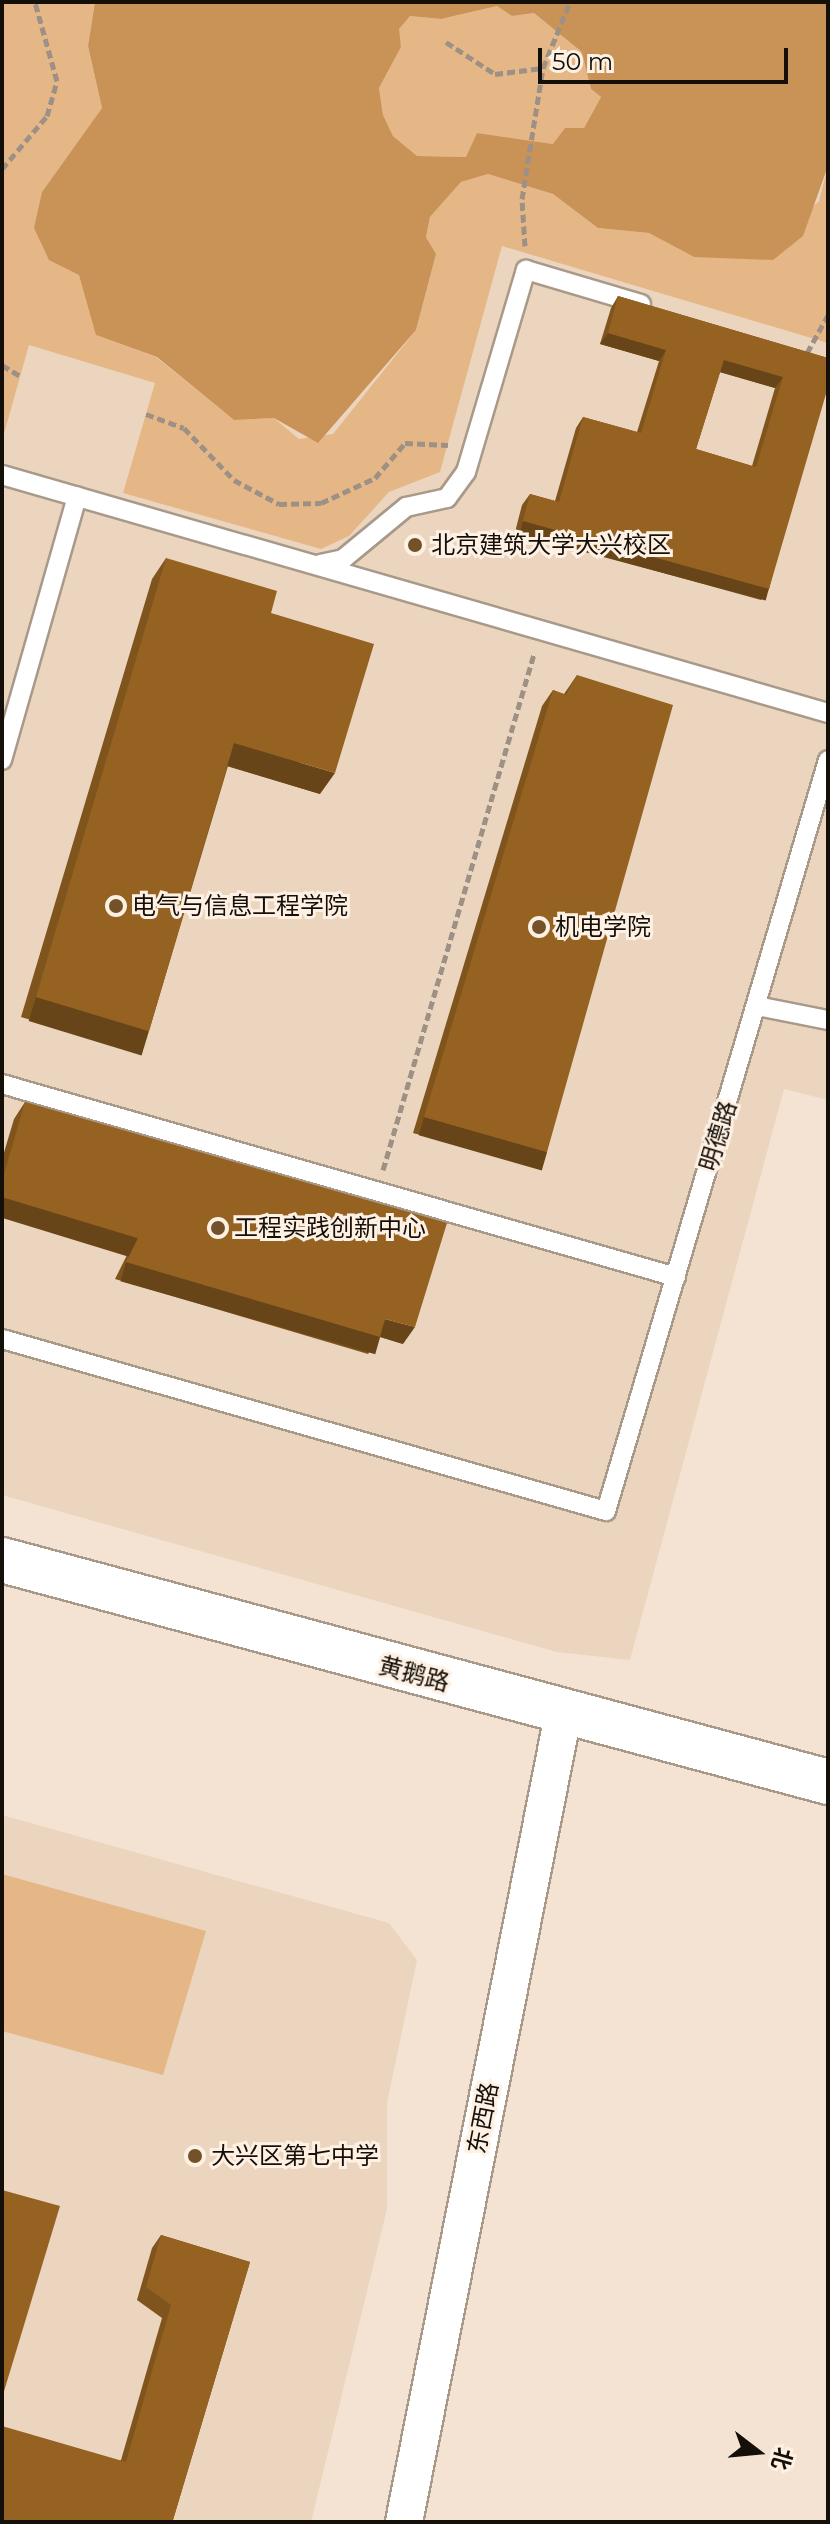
<!DOCTYPE html>
<meta charset="utf-8">
<style>
body{margin:0}
#map{position:relative;width:830px;height:2524px;overflow:hidden;background:#f4e3d2;font-family:Montserrat,"Noto Sans SC",sans-serif}
div>[style]{position:absolute}
[style*='--x']{left:calc(var(--x)*1px);top:calc(var(--y)*1px);width:calc(var(--w)*1px);rotate:calc(var(--a)*1deg)}
.built>*{inset:0;background:#ebd5be}
.green>*{inset:0;background:#e6b786}
.water>*{inset:0;background:#c99256}
.path>*{height:5px;margin-top:-2.5px;transform-origin:0;background:repeating-linear-gradient(90deg,#9d9084 0 8px,transparent 0 12px)}
.roads{filter:drop-shadow(2px 0 #a99989) drop-shadow(-2px 0 #a99989) drop-shadow(0 2px #a99989) drop-shadow(0 -2px #a99989)}
.lane>*{height:18px;margin:-9px;padding:0 9px;transform-origin:9px;border-radius:9px;background:#fff}
.street>*{height:36px;margin:-18px;padding:0 18px;transform-origin:18px;border-radius:18px;background:#fff}
.secondary>*{height:44px;margin:-22px;padding:0 22px;transform-origin:22px;border-radius:22px;background:#fff}
.wall>*{inset:0;background:#80541d}
.shaded-wall>*{inset:0;background:#684518;transform-origin:0 0}
.building>*{inset:0;background:#956222}
.dots>*{width:22px;height:22px;translate:-50% -50%;box-sizing:border-box;border:4px solid #fef1e3;border-radius:50%}
span{translate:-50% -50%;white-space:nowrap;text-align:center;line-height:1.15;-webkit-text-stroke:6px #fef1e3;paint-order:stroke}
.poi-label{font-size:24px;color:#150f09}
.left{translate:0 -50%;text-align:left}
.street-label{font-size:24px;color:#150f09}
.frame{position:absolute;inset:0;border:4px solid #150f09;pointer-events:none}
.north{position:absolute;left:718px;top:2412px;width:80px;height:80px;-webkit-text-stroke:6px #fef1e3;paint-order:stroke;rotate:106deg;font-size:22px;font-weight:700;line-height:32px;text-align:center;color:#150f09}
.north::after{content:'';display:block;margin:auto;width:28px;height:36px;background:#150f09;clip-path:polygon(50% 0,100% 100%,50% 72%,0 100%)}
.scale{position:absolute;left:538px;top:48px;width:250px;height:36px;box-sizing:border-box;border:4px solid #150f09;border-top:0;padding-left:10px;font-size:24px;line-height:28px;white-space:nowrap;color:#150f09;-webkit-text-stroke:6px #fef1e3;paint-order:stroke}
</style>
<div id="map">
<div class="built">
<div style="clip-path:polygon(2px 2px,828px 2px,828px 1100px,784px 1089px,630px 1660px,557px 1652px,2px 1495px)"></div>
<div style="clip-path:polygon(2px 1815px,389px 1923px,417px 1960px,387px 2103px,387px 2209px,311px 2522px,2px 2522px)"></div>
</div>
<div class="green">
<div style="clip-path:polygon(2px 2px,95px 2px,88px 46px,102px 108px,42px 192px,94px 309px,96px 335px,156px 357px,234px 420px,274px 418px,299px 439px,333px 434px,416px 330px,436px 254px,426px 237px,430px 217px,461px 182px,488px 174px,553px 194px,598px 228px,649px 233px,694px 257px,750px 256px,763px 255px,819px 201px,828px 166px,828px 343px,502px 246px,440px 472px,389px 492px,349px 536px,321px 549px,123px 493px,155px 383px,29px 345px,2px 441px)"></div>
<div style="clip-path:polygon(497px 6px,512px 16px,534px 13px,583px 52px,591px 89px,601px 97px,584px 128px,553px 144px,477px 133px,467px 157px,417px 156px,393px 136px,383px 115px,379px 88px,401px 47px,398px 29px,410px 16px,441px 19px)"></div>
<div style="clip-path:polygon(2px 1874px,206px 1931px,163px 2075px,2px 2031px)"></div>
</div>
<div class="water">
<div style="clip-path:polygon(evenodd,95px 2px,828px 2px,828px 166px,803px 236px,773px 260px,694px 257px,649px 233px,598px 228px,553px 194px,488px 174px,461px 182px,430px 217px,426px 237px,436px 254px,416px 330px,318px 443px,274px 418px,234px 420px,157px 357px,96px 335px,79px 275px,49px 260px,34px 228px,42px 192px,102px 108px,88px 46px,95px 2px,497px 6px,512px 16px,534px 13px,582px 52px,591px 89px,601px 97px,584px 128px,565px 128px,553px 144px,477px 133px,466px 157px,417px 156px,393px 136px,383px 115px,379px 88px,401px 47px,399px 29px,410px 16px,441px 19px,497px 6px)"></div>
</div>
<div class="path">
<div style="--x:446;--y:42;--w:59;--a:33.1"></div>
<div style="--x:495;--y:74;--w:48;--a:-7.1"></div>
<div style="--x:2;--y:169;--w:70;--a:-49.7"></div>
<div style="--x:47;--y:116;--w:36;--a:-74"></div>
<div style="--x:57;--y:81;--w:82;--a:-105.6"></div>
<div style="--x:525;--y:246;--w:47;--a:-93.7"></div>
<div style="--x:522;--y:199;--w:133;--a:-80.9"></div>
<div style="--x:543;--y:68;--w:71;--a:-67.8"></div>
<div style="--x:807;--y:353;--w:43;--a:-61.1"></div>
<div style="--x:2;--y:365;--w:21;--a:31"></div>
<div style="--x:146;--y:414;--w:40;--a:20.2"></div>
<div style="--x:184;--y:428;--w:72;--a:46.1"></div>
<div style="--x:234;--y:480;--w:51;--a:28.1"></div>
<div style="--x:279;--y:504;--w:42;--a:-1.4"></div>
<div style="--x:321;--y:503;--w:60;--a:-24.8"></div>
<div style="--x:375;--y:478;--w:46;--a:-49.4"></div>
<div style="--x:405;--y:443;--w:43;--a:2.7"></div>
<div style="--x:383;--y:1170;--w:538;--a:-73.69"></div>
</div>
<div class="roads">
<div class="lane">
<div style="--x:2;--y:475;--w:860;--a:16.07"></div>
<div style="--x:320;--y:564;--w:24;--a:-12"></div>
<div style="--x:343;--y:559;--w:82;--a:-39.5"></div>
<div style="--x:406;--y:507;--w:42;--a:-12.4"></div>
<div style="--x:447;--y:498;--w:32;--a:-54"></div>
<div style="--x:466;--y:472;--w:211;--a:-73.5"></div>
<div style="--x:526;--y:270;--w:120;--a:16.5"></div>
<div style="--x:2;--y:760;--w:274;--a:-74.1"></div>
<div style="--x:757;--y:1006;--w:72;--a:11.2"></div>
<div style="--x:2;--y:1084;--w:701;--a:15.98"></div>
<div style="--x:2;--y:1339;--w:628;--a:15.9"></div>
<div style="--x:606;--y:1511;--w:783;--a:-73.53"></div>
</div>
<div class="street">
<div style="--x:404;--y:2522;--w:823;--a:-78.85"></div>
</div>
<div class="secondary">
<div style="--x:2;--y:1560;--w:855;--a:15.04"></div>
</div>
</div>
<div class="wall">
<div style="clip-path:polygon(evenodd,618px 296px,828px 358px,769px 589px,761px 600px,515px 532px,522px 505px,530px 494px,555px 501px,576px 428px,583px 417px,637px 432px,659px 361px,600px 344px,611px 308px,618px 296px,720px 372px,775px 388px,752px 466px,696px 449px,720px 372px)"></div>
<div style="clip-path:polygon(166px 558px,320px 794px,228px 766px,149px 1031px,134px 1051px,21px 1017px,152px 579px)"></div>
<div style="clip-path:polygon(577px 675px,547px 1152px,536px 1168px,413px 1133px,542px 706px,553px 690px,564px 694px)"></div>
<div style="clip-path:polygon(25px 1102px,403px 1344px,380px 1337px,368px 1354px,115px 1279px,127px 1255px,2px 1217px,2px 1159px,14px 1119px)"></div>
<div style="clip-path:polygon(161px 2235px,250px 2262px,173px 2520px,172px 2522px,2px 2522px,121px 2460px,162px 2318px,137px 2300px,152px 2248px)"></div>
</div>
<div class="shaded-wall">
<div style="clip-path:polygon(608px 333px,666px 350px,659px 361px,600px 344px)"></div>
<div style="clip-path:polygon(724px 360px,783px 377px,775px 388px,716px 371px)"></div>
<div style="left:523px;top:521px;width:255px;height:14px;rotate:15deg"></div>
<div style="clip-path:polygon(234px 743px,335px 773px,320px 794px,220px 764px)"></div>
<div style="left:36px;top:997px;width:118px;height:25px;rotate:17deg"></div>
<div style="left:424px;top:1117px;width:128px;height:19px;rotate:16deg"></div>
<div style="left:2px;top:1197px;width:142px;height:20px;rotate:17deg"></div>
<div style="left:126px;top:1262px;width:265px;height:20px;rotate:16deg"></div>
<div style="clip-path:polygon(385px 1319px,415px 1327px,403px 1344px,374px 1335px)"></div>
</div>
<div class="building">
<div style="clip-path:polygon(evenodd,618px 296px,828px 358px,828px 387px,769px 589px,523px 521px,530px 494px,559px 502px,583px 417px,641px 433px,666px 350px,608px 333px,618px 296px,724px 360px,783px 377px,756px 467px,696px 449px,724px 360px)"></div>
<div style="clip-path:polygon(166px 558px,277px 591px,271px 613px,374px 644px,335px 773px,234px 743px,149px 1031px,36px 997px)"></div>
<div style="clip-path:polygon(577px 675px,673px 705px,547px 1152px,424px 1117px,553px 690px,566px 695px)"></div>
<div style="clip-path:polygon(25px 1102px,447px 1223px,415px 1327px,385px 1319px,380px 1337px,126px 1262px,138px 1238px,2px 1197px,2px 1181px)"></div>
<div style="clip-path:polygon(2px 2190px,60px 2206px,2px 2398px)"></div>
<div style="clip-path:polygon(161px 2235px,250px 2262px,173px 2520px,170px 2522px,2px 2522px,2px 2426px,126px 2462px,171px 2305px,146px 2287px)"></div>
</div>
<div class="dots">
<div style="left:415px;top:545px;background:#735129"></div>
<div style="left:116px;top:906px;background:#735129"></div>
<div style="left:539px;top:927px;background:#735129"></div>
<div style="left:218px;top:1228px;background:#735129"></div>
<div style="left:195px;top:2156px;background:#735129"></div>
</div>
<div class="poi-label">
<span class="left" style="left:431px;top:545px">北京建筑大学大兴校区</span>
<span class="left" style="left:132px;top:906px">电气与信息工程学院</span>
<span class="left" style="left:555px;top:927px">机电学院</span>
<span class="left" style="left:234px;top:1228px">工程实践创新中心</span>
<span class="left" style="left:211px;top:2156px">大兴区第七中学</span>
</div>
<div class="street-label">
<span style="left:718px;top:1136px;rotate:-73deg">明德路</span>
<span style="left:414px;top:1674px;rotate:15deg">黄鹅路</span>
<span style="left:483px;top:2118px;rotate:-79deg">东西路</span>
</div>
<div class="frame"></div>
<div class="north">北</div>
<div class="scale">50 m</div>
</div>
